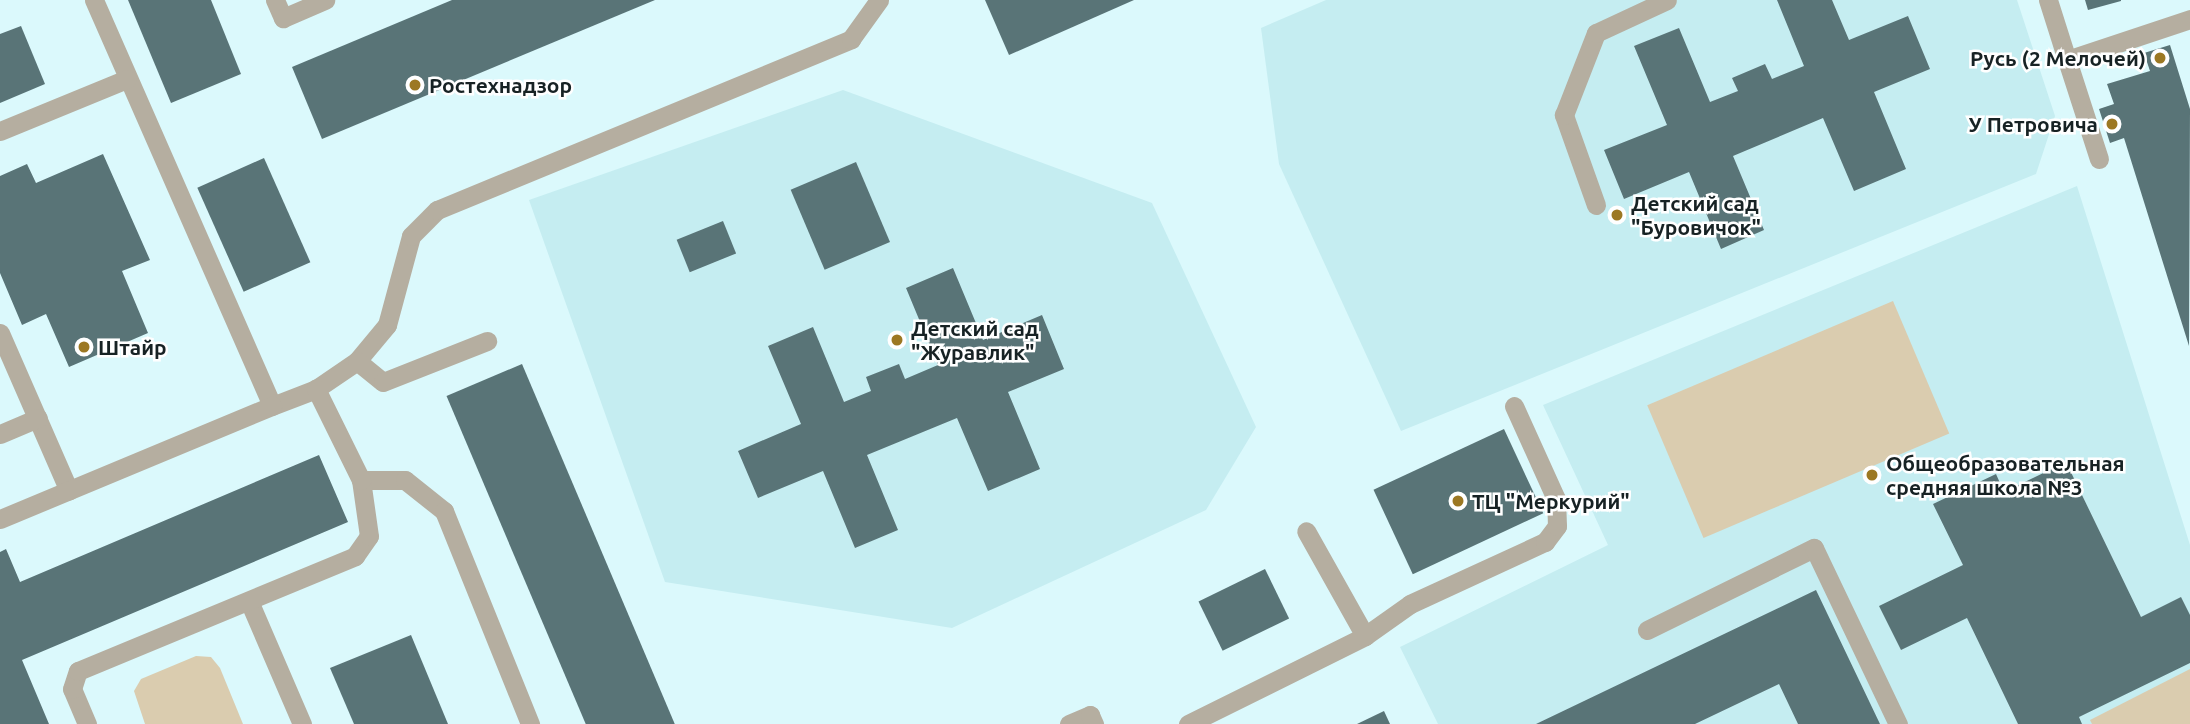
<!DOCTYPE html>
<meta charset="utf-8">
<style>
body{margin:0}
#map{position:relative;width:2190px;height:724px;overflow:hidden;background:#dbf9fc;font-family:Ubuntu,sans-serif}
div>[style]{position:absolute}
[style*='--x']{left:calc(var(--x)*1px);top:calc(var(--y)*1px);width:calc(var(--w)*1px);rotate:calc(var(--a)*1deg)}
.built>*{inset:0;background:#c5edf1}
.green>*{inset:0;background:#daccaf;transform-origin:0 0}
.building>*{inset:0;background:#597477;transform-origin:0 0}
.service>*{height:19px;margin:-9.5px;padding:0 9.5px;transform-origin:9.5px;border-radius:9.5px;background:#b5aea0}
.dots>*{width:19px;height:19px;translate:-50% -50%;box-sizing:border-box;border:4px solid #fff;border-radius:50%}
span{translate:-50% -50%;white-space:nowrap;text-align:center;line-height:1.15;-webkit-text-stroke:5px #fff;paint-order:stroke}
.poi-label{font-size:21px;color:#172224;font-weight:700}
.right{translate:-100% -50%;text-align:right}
.left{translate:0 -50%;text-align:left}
</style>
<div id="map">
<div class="built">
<div style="clip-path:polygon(1326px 0,2017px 0,2055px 116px,2036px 174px,1401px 431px,1279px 164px,1261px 28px)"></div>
<div style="clip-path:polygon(843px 90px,1152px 203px,1256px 427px,1206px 510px,952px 628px,665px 582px,529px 200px)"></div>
<div style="clip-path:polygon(2077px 186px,2190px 545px,2190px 724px,1438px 724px,1400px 647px,1608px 545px,1543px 405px)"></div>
</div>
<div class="green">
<div style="left:1893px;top:301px;width:144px;height:267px;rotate:67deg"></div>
<div style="clip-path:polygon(196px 656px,211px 657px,220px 668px,243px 724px,145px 724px,134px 691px,141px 679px)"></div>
<div style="clip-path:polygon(2190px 669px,2190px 724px,2092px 724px,2090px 720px)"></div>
</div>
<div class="building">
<div style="clip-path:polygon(128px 0,211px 0,241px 74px,171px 103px)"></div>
<div style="clip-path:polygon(452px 0,655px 0,322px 139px,292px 67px)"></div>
<div style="clip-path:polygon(985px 0,1134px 0,1009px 55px)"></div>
<div style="clip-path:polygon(1777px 0,1832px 0,1849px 40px,1908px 16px,1930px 69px,1874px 92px,1906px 169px,1854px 191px,1823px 118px,1733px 156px,1764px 230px,1721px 249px,1689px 172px,1624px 199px,1604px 150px,1667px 125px,1634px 46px,1679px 28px,1710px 102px,1738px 91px,1732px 78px,1765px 64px,1772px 79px,1804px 66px)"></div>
<div style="clip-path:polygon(2085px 0,2121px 0,2121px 1px,2088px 10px)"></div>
<div style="clip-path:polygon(21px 26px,45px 84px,0 103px,0 34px)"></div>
<div style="clip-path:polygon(2170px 45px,2190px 109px,2189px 346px,2124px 138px,2110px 143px,2099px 109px,2114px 104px,2107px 84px,2150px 71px,2144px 53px)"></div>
<div style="clip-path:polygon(103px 154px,150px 260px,122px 271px,148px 333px,69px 367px,46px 314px,22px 325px,0 273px,0 176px,27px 164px,36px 183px)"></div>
<div style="left:264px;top:158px;width:114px;height:73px;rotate:66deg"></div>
<div style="left:856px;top:162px;width:87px;height:71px;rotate:67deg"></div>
<div style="left:723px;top:221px;width:35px;height:50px;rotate:68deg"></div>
<div style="clip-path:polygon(953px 268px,983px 340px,1042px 315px,1064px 369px,1008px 392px,1040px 469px,988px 491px,957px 418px,867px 455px,898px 530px,855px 548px,823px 471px,758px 498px,738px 451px,801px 424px,768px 346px,813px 327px,844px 402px,871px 391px,866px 377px,899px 364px,905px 379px,938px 365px,906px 288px)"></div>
<div style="left:522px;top:364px;width:391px;height:82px;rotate:67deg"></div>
<div style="left:1504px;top:429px;width:93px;height:144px;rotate:65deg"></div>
<div style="clip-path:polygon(319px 455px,348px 522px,22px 660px,49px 724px,0 724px,0 552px,6px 549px,20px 582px)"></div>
<div style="clip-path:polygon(2066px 462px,2141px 617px,2181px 597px,2190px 615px,2190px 663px,2079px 717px,2082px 724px,2018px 724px,1967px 618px,1901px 650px,1879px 606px,1963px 565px,1933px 504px,1996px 474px,2004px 492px)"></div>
<div style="left:1265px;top:569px;width:55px;height:74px;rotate:64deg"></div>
<div style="clip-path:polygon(1816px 590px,1880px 724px,1798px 724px,1779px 684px,1695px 724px,1536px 724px)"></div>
<div style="clip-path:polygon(411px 635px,448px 724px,354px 724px,330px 668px)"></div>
<div style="clip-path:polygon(1384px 711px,1390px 724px,1357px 724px)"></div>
</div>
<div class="service">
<div style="--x:94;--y:0;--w:443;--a:66.3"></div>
<div style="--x:272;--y:406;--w:47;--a:-21.1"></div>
<div style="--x:316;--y:389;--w:50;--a:-34.3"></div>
<div style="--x:357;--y:361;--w:47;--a:-50.2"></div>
<div style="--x:387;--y:325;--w:92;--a:-74.9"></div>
<div style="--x:411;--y:236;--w:37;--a:-45"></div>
<div style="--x:437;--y:210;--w:448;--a:-22.4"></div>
<div style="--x:851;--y:39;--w:48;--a:-54.3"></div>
<div style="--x:275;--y:0;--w:20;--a:66"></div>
<div style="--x:283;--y:18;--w:46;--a:-23.2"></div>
<div style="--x:2048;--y:0;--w:63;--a:72.4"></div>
<div style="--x:0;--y:131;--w:137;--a:-22.3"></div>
<div style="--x:2099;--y:159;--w:104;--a:-107.9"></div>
<div style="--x:2067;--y:60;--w:130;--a:-18.4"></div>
<div style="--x:1596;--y:205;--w:96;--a:-109.6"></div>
<div style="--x:1564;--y:115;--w:88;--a:-68.7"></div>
<div style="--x:1596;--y:33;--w:78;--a:-24.9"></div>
<div style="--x:0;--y:333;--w:172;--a:66.4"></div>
<div style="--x:357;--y:361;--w:33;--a:39"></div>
<div style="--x:383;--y:382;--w:112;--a:-21.5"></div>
<div style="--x:0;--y:434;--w:41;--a:-22.8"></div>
<div style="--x:361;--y:480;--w:44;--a:0"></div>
<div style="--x:405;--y:480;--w:50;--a:38.5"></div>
<div style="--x:444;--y:511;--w:230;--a:68"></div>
<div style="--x:0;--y:519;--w:295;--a:-22.6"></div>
<div style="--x:249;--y:601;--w:134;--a:66.7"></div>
<div style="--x:1647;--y:630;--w:186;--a:-26.2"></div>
<div style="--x:1814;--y:548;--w:195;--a:64.5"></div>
<div style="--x:1365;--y:636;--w:55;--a:-35.4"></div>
<div style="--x:1410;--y:604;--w:149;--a:-24.7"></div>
<div style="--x:1545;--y:542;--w:20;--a:-53"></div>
<div style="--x:1557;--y:526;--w:27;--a:-92"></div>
<div style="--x:1556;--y:499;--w:102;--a:-114.3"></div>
<div style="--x:87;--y:724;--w:38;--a:-113"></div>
<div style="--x:72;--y:689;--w:19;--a:-72"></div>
<div style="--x:78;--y:671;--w:300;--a:-22.5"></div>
<div style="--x:355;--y:556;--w:24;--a:-55"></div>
<div style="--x:369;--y:536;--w:57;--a:-98.1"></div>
<div style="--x:361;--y:480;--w:102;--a:-116.3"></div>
<div style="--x:1069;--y:724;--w:23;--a:-23"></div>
<div style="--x:1090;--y:715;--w:10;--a:66"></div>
<div style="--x:1188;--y:724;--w:198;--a:-26.4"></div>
<div style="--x:1365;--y:636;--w:120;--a:-119.3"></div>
</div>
<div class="dots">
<div style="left:2160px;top:58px;background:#9c7823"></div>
<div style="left:415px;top:85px;background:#9c7823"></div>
<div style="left:2112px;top:124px;background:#9c7823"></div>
<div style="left:1617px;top:215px;background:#9c7823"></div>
<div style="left:897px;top:340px;background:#9c7823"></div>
<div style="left:84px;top:347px;background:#9c7823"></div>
<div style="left:1872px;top:475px;background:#9c7823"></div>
<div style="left:1458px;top:501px;background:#9c7823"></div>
</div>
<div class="poi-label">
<span class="right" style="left:2146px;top:58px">Русь (2 Мелочей)</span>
<span class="left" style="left:429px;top:85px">Ростехнадзор</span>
<span class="right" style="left:2098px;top:124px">У Петровича</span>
<span class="left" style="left:1631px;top:215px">Детский сад<br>"Буровичок"</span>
<span class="left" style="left:911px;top:340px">Детский сад<br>"Журавлик"</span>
<span class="left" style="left:98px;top:347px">Штайр</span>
<span class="left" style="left:1886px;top:475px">Общеобразовательная<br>средняя школа №3</span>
<span class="left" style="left:1472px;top:501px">ТЦ "Меркурий"</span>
</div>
</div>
